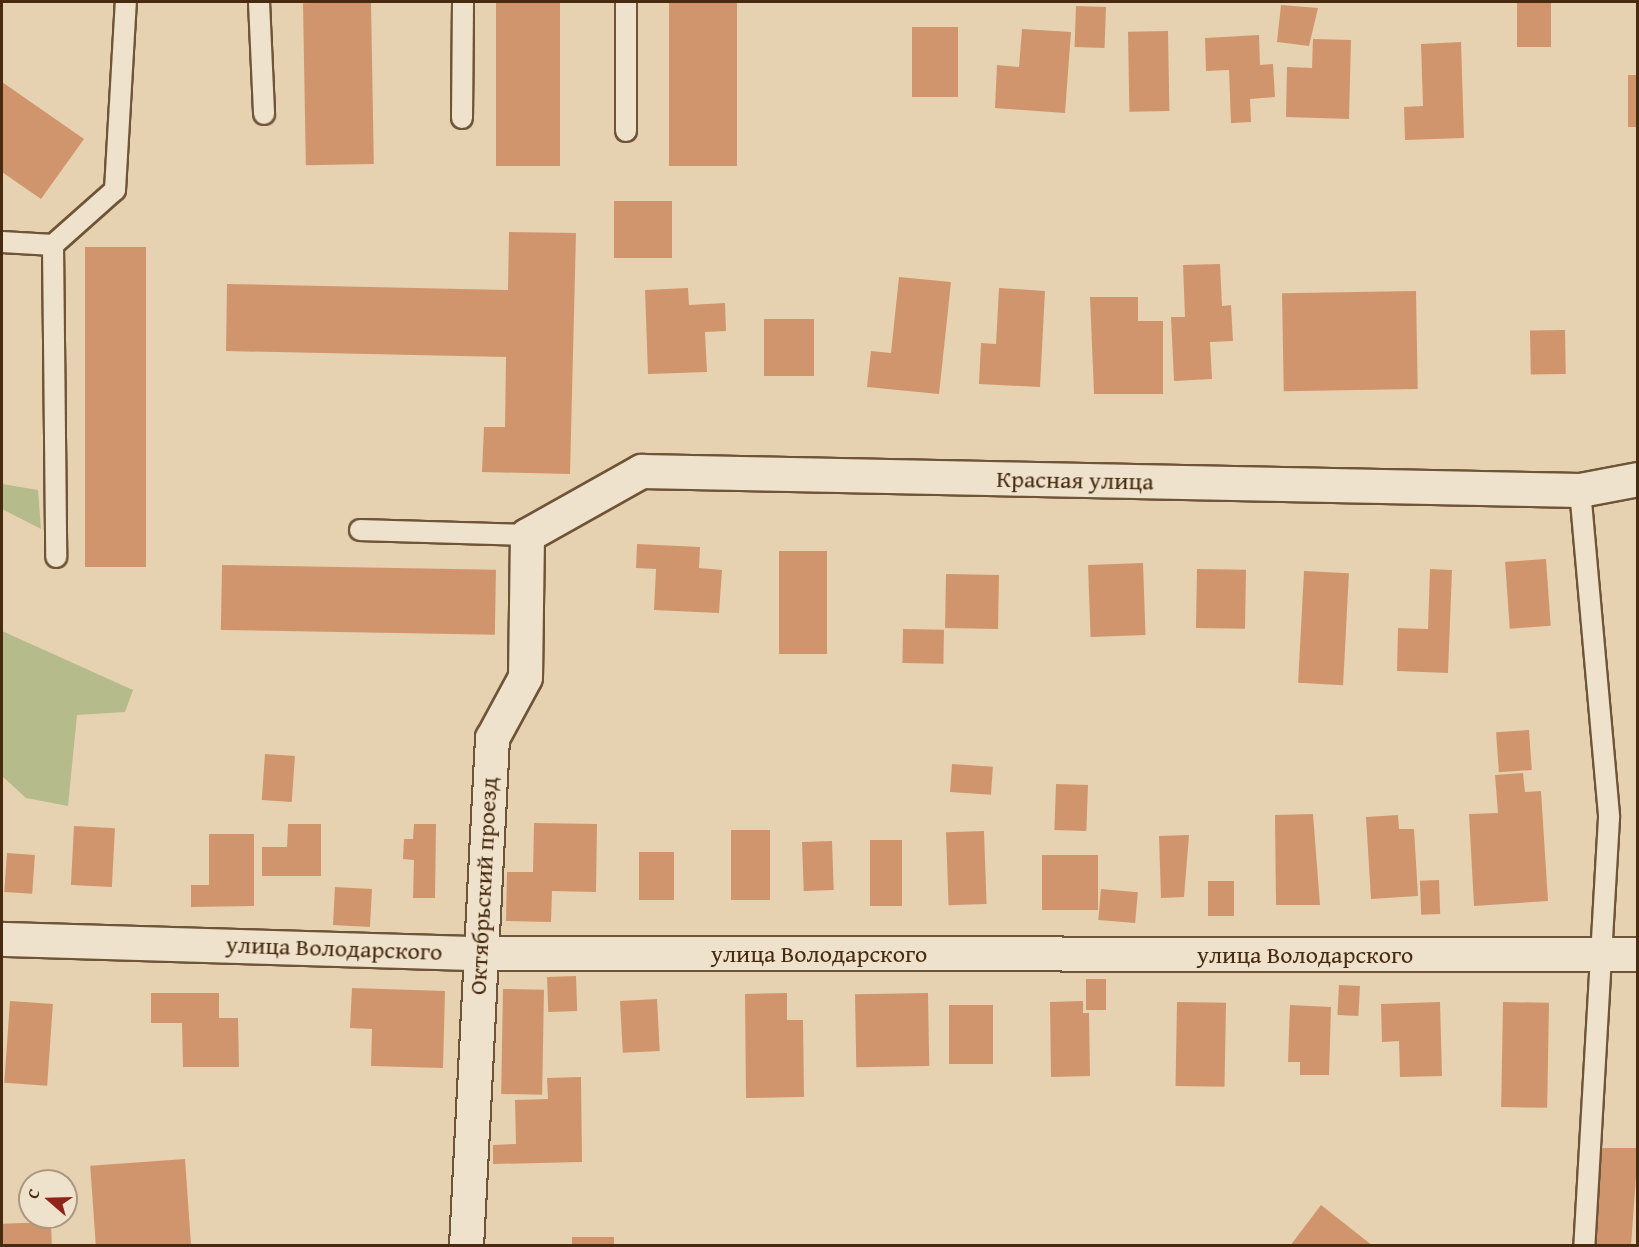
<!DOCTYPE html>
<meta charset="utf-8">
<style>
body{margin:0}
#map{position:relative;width:1639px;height:1247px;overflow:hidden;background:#e6d2b0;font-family:"Gentium Book Plus",serif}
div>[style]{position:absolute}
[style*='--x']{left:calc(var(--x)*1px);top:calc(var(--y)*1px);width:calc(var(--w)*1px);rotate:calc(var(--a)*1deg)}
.green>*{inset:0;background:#b6bb8b}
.building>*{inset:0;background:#d1956d;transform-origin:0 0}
.roads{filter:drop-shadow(2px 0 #6f5437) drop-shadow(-2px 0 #6f5437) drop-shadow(0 2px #6f5437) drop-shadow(0 -2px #6f5437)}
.service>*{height:20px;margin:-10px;padding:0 10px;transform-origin:10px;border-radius:10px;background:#efe2cc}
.minor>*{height:33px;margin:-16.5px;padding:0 16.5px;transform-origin:16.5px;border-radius:16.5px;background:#efe2cc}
span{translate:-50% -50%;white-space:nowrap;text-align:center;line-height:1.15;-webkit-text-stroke:6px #efe2cc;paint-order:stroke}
.street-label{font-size:24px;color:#472a0f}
.frame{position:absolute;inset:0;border:3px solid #472a0f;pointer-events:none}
.north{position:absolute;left:18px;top:1169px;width:60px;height:60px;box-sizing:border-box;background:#efe2cc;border:2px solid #ac9880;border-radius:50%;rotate:290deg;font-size:16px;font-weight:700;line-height:24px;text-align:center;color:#472a0f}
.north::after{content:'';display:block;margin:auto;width:21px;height:27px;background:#8f2418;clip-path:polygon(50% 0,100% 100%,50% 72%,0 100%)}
</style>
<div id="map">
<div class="green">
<div style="clip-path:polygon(2px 484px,38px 490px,41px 529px,2px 509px)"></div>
<div style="clip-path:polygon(2px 631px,133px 690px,125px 712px,77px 715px,68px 806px,26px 798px,2px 776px)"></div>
</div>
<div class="building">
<div style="left:371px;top:2px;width:162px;height:68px;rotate:89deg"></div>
<div style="left:496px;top:2px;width:64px;height:164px"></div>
<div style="left:669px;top:2px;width:68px;height:164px"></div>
<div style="left:1517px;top:2px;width:34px;height:45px"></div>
<div style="clip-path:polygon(1281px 5px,1318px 8px,1309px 46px,1277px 42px)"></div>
<div style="left:1076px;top:6px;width:30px;height:41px;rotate:2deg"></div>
<div style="left:912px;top:27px;width:46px;height:70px"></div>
<div style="clip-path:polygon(1022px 29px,1071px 32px,1065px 113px,995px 108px,997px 65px,1019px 67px)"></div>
<div style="left:1168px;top:31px;width:80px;height:40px;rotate:89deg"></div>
<div style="clip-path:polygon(1259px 35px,1260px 65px,1273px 64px,1275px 97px,1250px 99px,1251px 122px,1231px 123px,1229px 70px,1206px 71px,1205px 38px)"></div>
<div style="clip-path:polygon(1313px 39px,1351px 40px,1349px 119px,1286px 117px,1287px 67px,1312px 68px)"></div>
<div style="clip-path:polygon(1461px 42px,1464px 138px,1405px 140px,1404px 107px,1423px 106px,1421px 44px)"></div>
<div style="left:1628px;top:75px;width:10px;height:52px"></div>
<div style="clip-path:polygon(2px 82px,84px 139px,41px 199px,2px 172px)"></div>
<div style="left:614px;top:201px;width:58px;height:57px"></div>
<div style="clip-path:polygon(509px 232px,576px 233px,570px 474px,482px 472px,484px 427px,505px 427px,506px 357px,226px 351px,227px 284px,508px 290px)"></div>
<div style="left:85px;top:247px;width:61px;height:320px"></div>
<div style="clip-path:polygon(1220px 264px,1222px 306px,1231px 305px,1233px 341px,1210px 342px,1212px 379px,1174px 381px,1171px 317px,1185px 317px,1183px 265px)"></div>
<div style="clip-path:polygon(899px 277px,951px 282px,939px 394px,867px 387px,871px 351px,891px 353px)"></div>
<div style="clip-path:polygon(688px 288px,689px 305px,725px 303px,726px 331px,705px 332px,707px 372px,648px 374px,645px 290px)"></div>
<div style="clip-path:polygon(999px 288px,1045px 291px,1040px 387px,979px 384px,981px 343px,996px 344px)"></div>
<div style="left:1416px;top:291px;width:98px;height:134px;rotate:89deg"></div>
<div style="clip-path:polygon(1090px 297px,1138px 297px,1138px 321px,1163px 321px,1163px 394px,1094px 394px)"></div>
<div style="left:764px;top:319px;width:50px;height:57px"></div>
<div style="left:1565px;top:330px;width:44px;height:35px;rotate:89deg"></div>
<div style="clip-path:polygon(637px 544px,700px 547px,699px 568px,722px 570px,719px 613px,654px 610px,656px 569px,636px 568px)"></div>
<div style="left:827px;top:551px;width:103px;height:48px;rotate:90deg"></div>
<div style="left:1546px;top:559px;width:67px;height:41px;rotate:86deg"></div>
<div style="left:1143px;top:563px;width:72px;height:55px;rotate:88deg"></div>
<div style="left:222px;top:565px;width:274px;height:65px;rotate:1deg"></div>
<div style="left:1197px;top:569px;width:49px;height:59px;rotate:1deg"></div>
<div style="clip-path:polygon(1430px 569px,1452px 570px,1448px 673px,1397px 671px,1398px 628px,1428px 629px)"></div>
<div style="left:1304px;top:571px;width:45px;height:112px;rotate:3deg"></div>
<div style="left:946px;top:574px;width:53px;height:54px;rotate:1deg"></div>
<div style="left:903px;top:629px;width:41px;height:34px;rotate:1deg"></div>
<div style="left:1529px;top:730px;width:40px;height:33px;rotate:86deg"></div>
<div style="left:265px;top:754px;width:30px;height:46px;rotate:4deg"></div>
<div style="left:952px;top:764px;width:41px;height:28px;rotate:4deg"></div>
<div style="clip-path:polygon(1523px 773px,1525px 792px,1541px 791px,1548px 901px,1474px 906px,1469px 814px,1498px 813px,1495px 775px)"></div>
<div style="left:1056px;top:784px;width:32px;height:46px;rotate:2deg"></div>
<div style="clip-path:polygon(1313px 814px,1320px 905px,1276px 905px,1275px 815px)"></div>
<div style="clip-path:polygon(1398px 815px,1399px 829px,1414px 829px,1418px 896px,1371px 899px,1366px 817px)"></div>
<div style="clip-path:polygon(534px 823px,597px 824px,596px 892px,552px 891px,551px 922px,506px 921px,507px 872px,533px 872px)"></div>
<div style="clip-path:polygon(288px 824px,321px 824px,321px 876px,262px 876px,262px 847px,287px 847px)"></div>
<div style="clip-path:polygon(414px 824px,436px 824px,435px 898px,413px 898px,414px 860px,403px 859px,404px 839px,413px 839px)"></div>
<div style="left:74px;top:826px;width:41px;height:59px;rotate:3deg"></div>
<div style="left:731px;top:830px;width:39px;height:70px"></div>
<div style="left:984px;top:831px;width:73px;height:38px;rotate:88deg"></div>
<div style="clip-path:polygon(209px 834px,254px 834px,254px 906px,191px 907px,191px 885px,209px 885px)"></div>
<div style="clip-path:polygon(1189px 835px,1184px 897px,1161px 898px,1159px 836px)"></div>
<div style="left:870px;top:840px;width:32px;height:66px"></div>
<div style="left:832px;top:841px;width:49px;height:30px;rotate:88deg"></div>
<div style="left:639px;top:852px;width:35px;height:48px"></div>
<div style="left:7px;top:853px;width:28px;height:39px;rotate:4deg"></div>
<div style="left:1042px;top:855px;width:56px;height:55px"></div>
<div style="left:1439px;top:880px;width:34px;height:19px;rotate:88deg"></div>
<div style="left:1208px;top:881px;width:26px;height:35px"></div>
<div style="left:335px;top:887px;width:37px;height:38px;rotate:3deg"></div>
<div style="left:1101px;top:889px;width:37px;height:31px;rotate:5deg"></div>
<div style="left:576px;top:976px;width:35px;height:29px;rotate:88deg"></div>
<div style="left:1086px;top:979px;width:20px;height:31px"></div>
<div style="left:1339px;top:985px;width:21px;height:30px;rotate:3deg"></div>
<div style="clip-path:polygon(352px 988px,445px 991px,443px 1068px,371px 1066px,372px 1029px,350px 1028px)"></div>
<div style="left:503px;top:989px;width:41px;height:105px;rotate:1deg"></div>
<div style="clip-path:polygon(151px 993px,219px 993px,219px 1018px,238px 1018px,239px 1067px,183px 1067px,182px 1023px,151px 1023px)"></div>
<div style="clip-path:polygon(787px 993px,787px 1020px,803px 1020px,804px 1097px,746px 1098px,745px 994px)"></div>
<div style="left:928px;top:993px;width:73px;height:73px;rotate:89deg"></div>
<div style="left:657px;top:999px;width:52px;height:37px;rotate:87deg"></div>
<div style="left:10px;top:1001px;width:43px;height:82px;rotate:4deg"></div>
<div style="clip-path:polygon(1083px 1001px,1083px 1013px,1089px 1013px,1090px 1076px,1051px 1077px,1050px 1002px)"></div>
<div style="left:1177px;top:1002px;width:49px;height:84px;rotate:1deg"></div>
<div style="clip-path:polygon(1440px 1002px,1442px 1076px,1400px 1077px,1399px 1041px,1382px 1042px,1381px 1004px)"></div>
<div style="left:1503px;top:1002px;width:46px;height:105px;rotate:1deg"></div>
<div style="left:949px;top:1005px;width:44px;height:59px"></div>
<div style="clip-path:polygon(1290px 1005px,1331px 1007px,1329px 1075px,1300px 1075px,1300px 1062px,1288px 1062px)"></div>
<div style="clip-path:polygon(581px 1077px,582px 1162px,493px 1164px,493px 1145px,516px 1144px,515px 1100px,548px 1099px,547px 1078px)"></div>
<div style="clip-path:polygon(1595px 1148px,1638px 1148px,1631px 1246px,1595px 1246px)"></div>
<div style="left:185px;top:1159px;width:87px;height:95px;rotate:86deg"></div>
<div style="clip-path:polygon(1321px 1205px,1373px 1246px,1290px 1246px)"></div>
<div style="left:51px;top:1222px;width:24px;height:49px;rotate:88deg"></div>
<div style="left:614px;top:1237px;width:9px;height:42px;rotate:90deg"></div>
</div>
<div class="roads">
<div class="service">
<div style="--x:259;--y:2;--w:112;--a:87.4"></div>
<div style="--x:626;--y:2;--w:129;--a:90"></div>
<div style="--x:462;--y:118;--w:116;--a:-89.5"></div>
<div style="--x:2;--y:242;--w:51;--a:3.4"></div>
<div style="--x:53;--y:245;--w:83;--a:-41.6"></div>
<div style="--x:115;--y:190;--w:188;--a:-86.7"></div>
<div style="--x:53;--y:245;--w:312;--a:89.4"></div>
<div style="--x:1580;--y:490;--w:329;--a:84.9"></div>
<div style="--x:1609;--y:818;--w:429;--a:93.3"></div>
<div style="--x:360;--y:530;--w:167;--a:1.7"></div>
</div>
<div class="minor">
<div style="--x:2;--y:939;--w:477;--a:1.7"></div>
<div style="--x:479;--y:953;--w:1159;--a:0.05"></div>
<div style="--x:466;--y:1246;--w:509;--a:-87.07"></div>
<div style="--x:492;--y:738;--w:69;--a:-61.6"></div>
<div style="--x:525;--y:677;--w:142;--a:-89.2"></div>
<div style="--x:527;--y:535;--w:131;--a:-29.3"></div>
<div style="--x:641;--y:471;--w:939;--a:1.16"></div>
<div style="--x:1580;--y:490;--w:59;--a:-10.7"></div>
</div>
</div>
<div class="street-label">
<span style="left:1075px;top:480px;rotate:1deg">Красная улица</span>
<span style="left:483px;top:886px;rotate:-87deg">Октябрьский проезд</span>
<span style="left:334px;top:948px;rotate:2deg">улица Володарского</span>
<span style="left:819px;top:954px">улица Володарского</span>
<span style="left:1305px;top:955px">улица Володарского</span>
</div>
<div class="frame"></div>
<div class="north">С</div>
</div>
